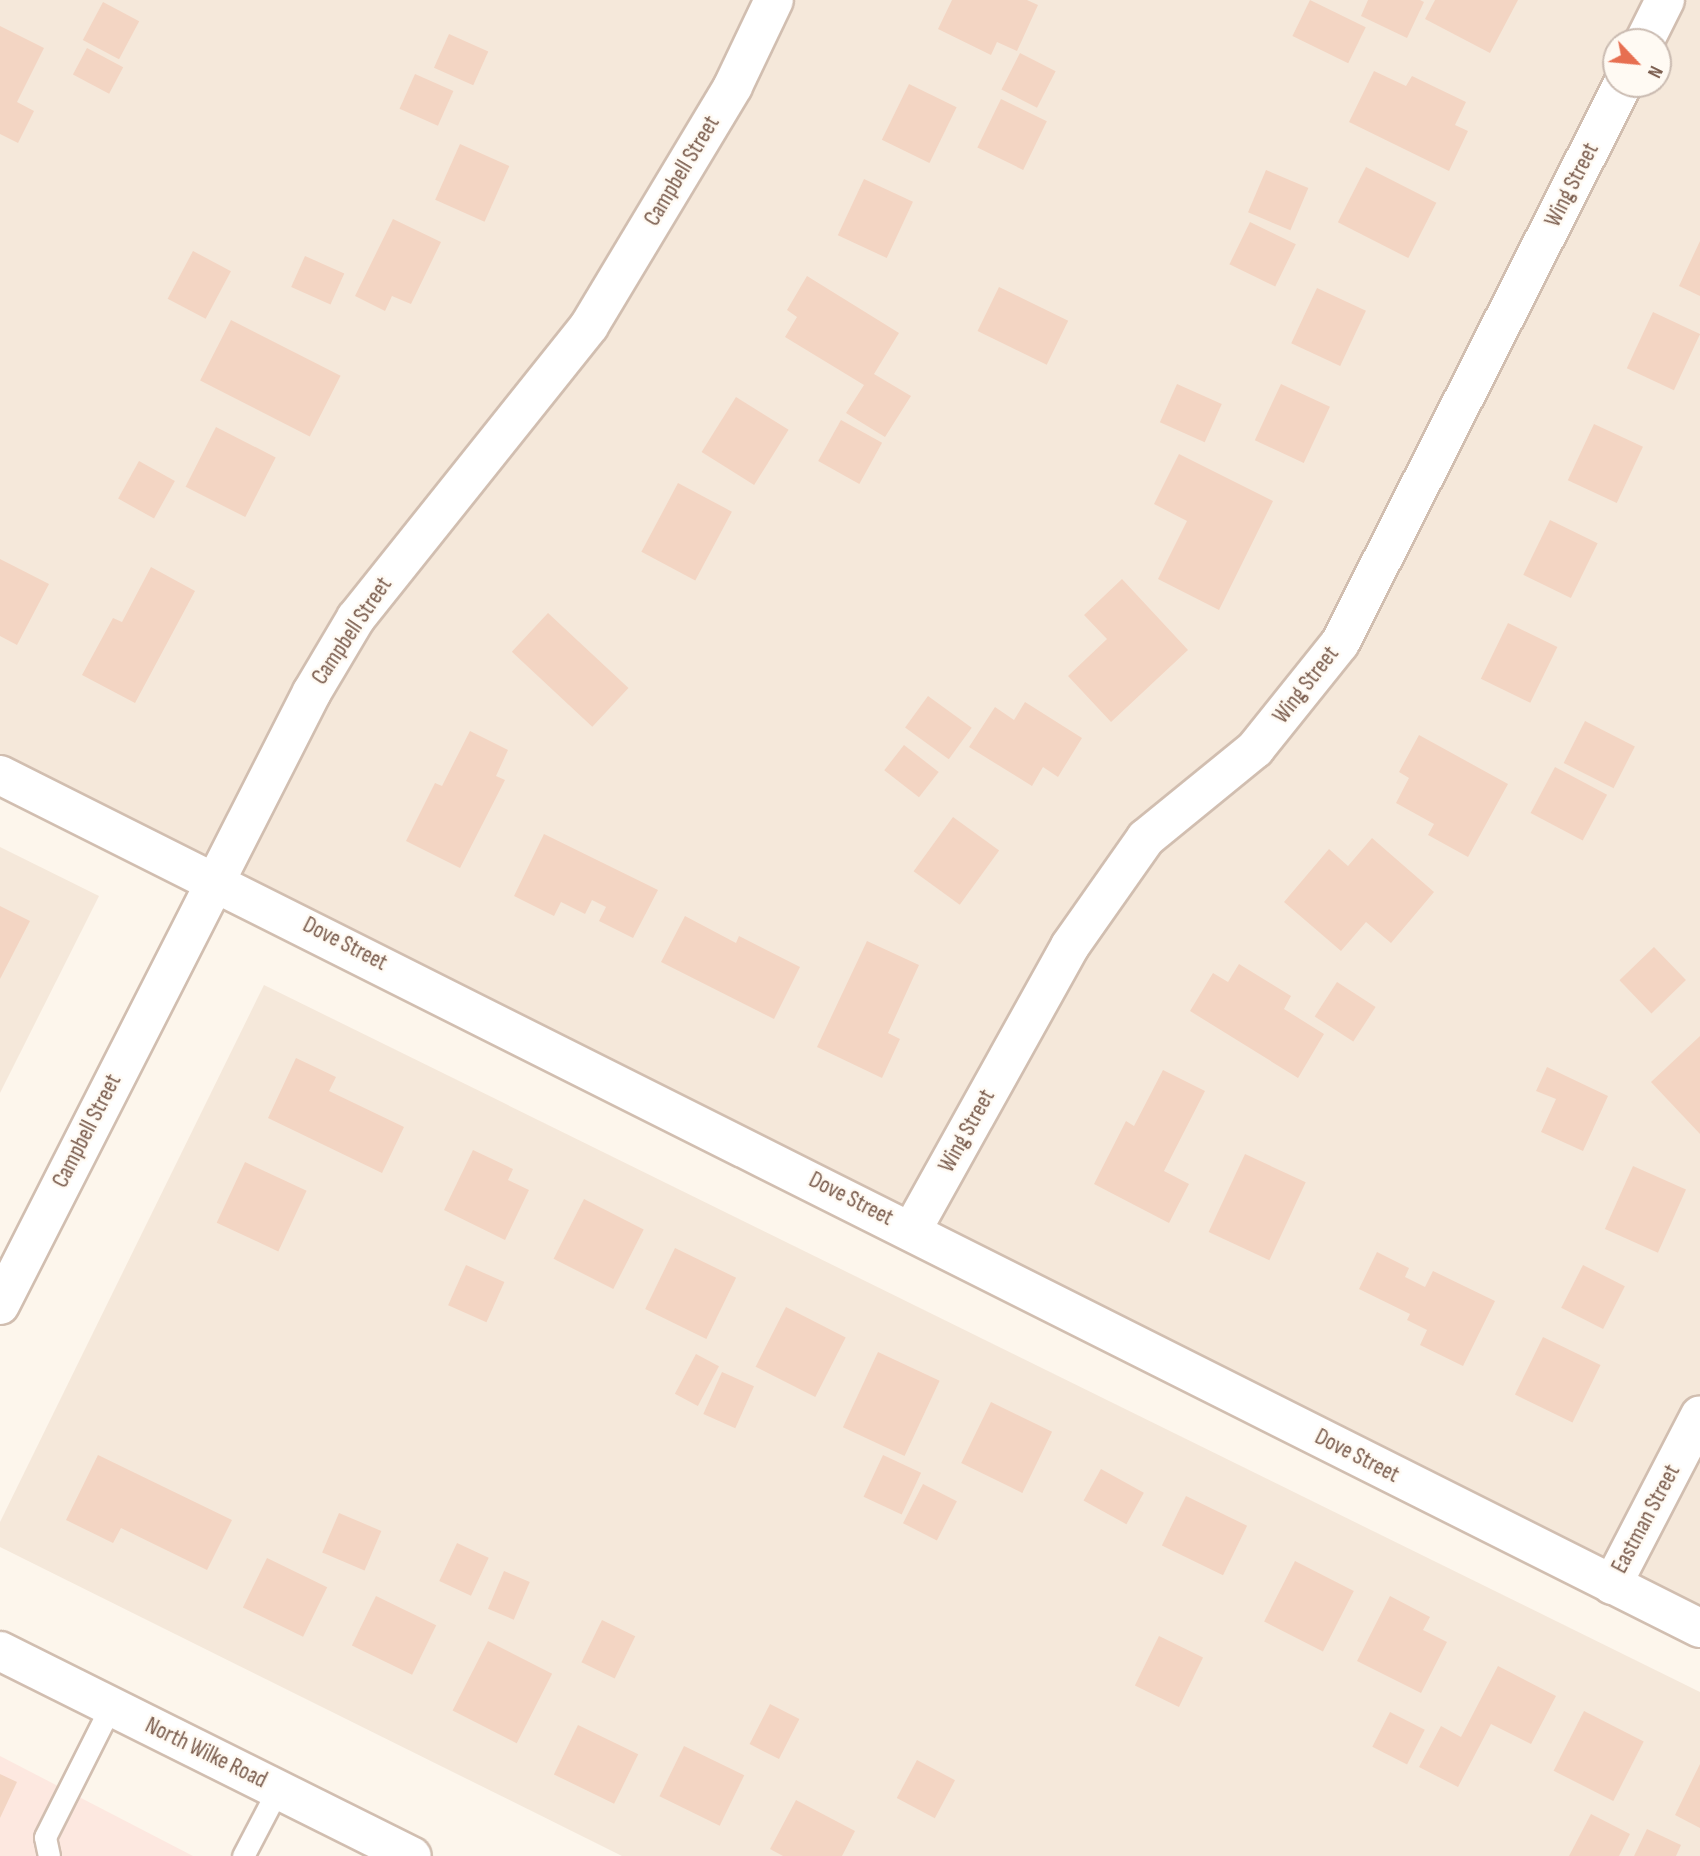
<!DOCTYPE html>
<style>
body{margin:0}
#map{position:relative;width:1700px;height:1856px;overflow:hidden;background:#fdf6ec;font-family:"Sofia Sans Condensed",sans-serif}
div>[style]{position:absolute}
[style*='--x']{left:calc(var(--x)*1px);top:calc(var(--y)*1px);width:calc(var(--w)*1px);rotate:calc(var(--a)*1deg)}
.residential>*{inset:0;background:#f5e8da}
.commercial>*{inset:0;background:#fde8e0}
.building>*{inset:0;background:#f3d5c3;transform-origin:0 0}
.roads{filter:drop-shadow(2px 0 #d1beb0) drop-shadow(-2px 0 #d1beb0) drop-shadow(0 2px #d1beb0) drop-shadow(0 -2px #d1beb0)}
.lane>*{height:21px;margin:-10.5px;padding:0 10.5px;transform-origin:10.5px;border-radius:10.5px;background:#fff}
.street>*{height:38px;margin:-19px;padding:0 19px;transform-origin:19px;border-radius:19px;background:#fff}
.secondary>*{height:38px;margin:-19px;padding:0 19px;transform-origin:19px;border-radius:19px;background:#fff}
span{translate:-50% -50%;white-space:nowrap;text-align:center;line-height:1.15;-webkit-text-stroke:5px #fffaf3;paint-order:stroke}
.street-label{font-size:23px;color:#7a5c4d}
.north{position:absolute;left:1602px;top:28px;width:70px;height:70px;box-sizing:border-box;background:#fffaf3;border:2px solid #cabbb1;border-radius:50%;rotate:116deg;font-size:19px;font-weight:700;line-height:28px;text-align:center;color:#7a5c4d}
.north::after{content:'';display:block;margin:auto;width:24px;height:32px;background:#e76f51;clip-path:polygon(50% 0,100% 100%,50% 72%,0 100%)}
</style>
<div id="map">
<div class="residential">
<div style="clip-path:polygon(evenodd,0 0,1700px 0,1700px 1628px,0 775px,0 0,1616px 42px,1658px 42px,1658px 84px,1616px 84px,1616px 42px)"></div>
<div style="clip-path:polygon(0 847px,99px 896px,0 1093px)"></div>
<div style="clip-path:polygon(264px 985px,1700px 1692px,1700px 1856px,622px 1856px,0 1547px,0 1522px)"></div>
</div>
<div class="commercial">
<div style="clip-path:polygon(0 1756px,193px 1856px,0 1856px)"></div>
</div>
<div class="building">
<div style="clip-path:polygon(952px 0,1027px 0,1038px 5px,1017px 51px,997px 42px,991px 55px,938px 29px)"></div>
<div style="left:1310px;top:0;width:62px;height:40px;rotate:26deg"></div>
<div style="clip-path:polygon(1368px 0,1420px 0,1424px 2px,1407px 38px,1361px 16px)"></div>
<div style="clip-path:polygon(1435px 0,1518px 0,1490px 53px,1425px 19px)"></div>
<div style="left:103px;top:2px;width:41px;height:43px;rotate:28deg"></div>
<div style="clip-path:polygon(0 26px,44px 48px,17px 102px,34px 111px,18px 143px,0 134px)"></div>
<div style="left:449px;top:34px;width:43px;height:37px;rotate:24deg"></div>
<div style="left:87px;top:48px;width:41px;height:30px;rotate:28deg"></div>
<div style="left:1020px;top:53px;width:40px;height:41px;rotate:27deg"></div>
<div style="clip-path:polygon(1374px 71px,1406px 86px,1412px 76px,1466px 102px,1455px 125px,1468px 131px,1449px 171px,1349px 122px)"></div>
<div style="left:415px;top:74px;width:42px;height:38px;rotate:24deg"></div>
<div style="left:909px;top:84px;width:53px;height:62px;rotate:26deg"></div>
<div style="left:1001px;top:99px;width:51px;height:54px;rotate:26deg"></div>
<div style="left:460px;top:144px;width:54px;height:61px;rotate:24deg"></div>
<div style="left:1366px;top:167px;width:79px;height:62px;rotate:27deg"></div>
<div style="left:1266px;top:170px;width:46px;height:46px;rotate:23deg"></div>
<div style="left:864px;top:179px;width:54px;height:62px;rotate:25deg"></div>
<div style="clip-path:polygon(393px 219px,441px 242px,411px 304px,392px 296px,385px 311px,355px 296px)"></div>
<div style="left:1250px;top:222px;width:51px;height:47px;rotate:26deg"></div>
<div style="clip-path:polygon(1700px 241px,1700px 296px,1679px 286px)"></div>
<div style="left:193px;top:251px;width:43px;height:54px;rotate:28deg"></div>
<div style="left:305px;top:256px;width:43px;height:34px;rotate:24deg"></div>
<div style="clip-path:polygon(807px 276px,899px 333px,874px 374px,911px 396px,885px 437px,846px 413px,864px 385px,785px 337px,797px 317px,787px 310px)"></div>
<div style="left:999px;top:287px;width:77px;height:49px;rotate:26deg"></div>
<div style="left:1317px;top:288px;width:54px;height:61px;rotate:25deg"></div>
<div style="left:1653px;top:312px;width:52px;height:62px;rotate:25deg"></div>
<div style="left:231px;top:320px;width:123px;height:68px;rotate:27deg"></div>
<div style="left:1177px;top:384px;width:49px;height:42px;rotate:24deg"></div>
<div style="left:1281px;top:384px;width:54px;height:62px;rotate:25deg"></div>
<div style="left:736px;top:397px;width:62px;height:65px;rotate:32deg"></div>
<div style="left:841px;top:420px;width:47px;height:47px;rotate:29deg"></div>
<div style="left:1594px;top:424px;width:54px;height:62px;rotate:25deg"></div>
<div style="left:216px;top:427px;width:67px;height:67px;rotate:27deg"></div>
<div style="clip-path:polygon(1179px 454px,1273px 501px,1219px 610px,1158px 579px,1187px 521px,1154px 504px)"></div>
<div style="left:139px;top:461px;width:41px;height:43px;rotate:29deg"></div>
<div style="left:678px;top:483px;width:61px;height:78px;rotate:28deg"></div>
<div style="left:1550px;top:520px;width:53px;height:61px;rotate:26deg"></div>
<div style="clip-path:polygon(0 559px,49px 584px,17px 645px,0 636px)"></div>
<div style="clip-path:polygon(151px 567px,195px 591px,135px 703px,82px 675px,113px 618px,122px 622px)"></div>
<div style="clip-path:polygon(1122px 579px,1188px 650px,1111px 722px,1068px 676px,1107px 639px,1084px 615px)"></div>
<div style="left:548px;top:613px;width:110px;height:53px;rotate:43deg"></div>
<div style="left:1508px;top:623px;width:55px;height:62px;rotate:26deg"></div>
<div style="left:928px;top:696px;width:54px;height:39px;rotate:36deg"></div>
<div style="clip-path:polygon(1025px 702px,1082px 738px,1058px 777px,1043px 767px,1032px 786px,969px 747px,995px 707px,1014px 720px)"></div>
<div style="left:1585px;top:721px;width:56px;height:47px;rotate:27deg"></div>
<div style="clip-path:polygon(470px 731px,508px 750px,496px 776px,505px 780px,460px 868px,406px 841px,435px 783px,442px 786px)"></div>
<div style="clip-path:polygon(1419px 735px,1508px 784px,1468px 857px,1428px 835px,1434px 824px,1396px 803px,1409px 778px,1399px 772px)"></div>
<div style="left:904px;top:745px;width:44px;height:32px;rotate:38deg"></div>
<div style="left:1555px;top:767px;width:59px;height:52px;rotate:28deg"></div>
<div style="left:953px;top:817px;width:57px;height:67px;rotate:36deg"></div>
<div style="clip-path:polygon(544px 834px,658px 890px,633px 938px,599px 921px,606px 907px,592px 900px,585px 914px,561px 902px,554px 916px,514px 896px)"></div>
<div style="clip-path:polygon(1372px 838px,1434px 892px,1391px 943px,1366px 922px,1341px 951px,1284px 902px,1329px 849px,1348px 866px)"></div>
<div style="clip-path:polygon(0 906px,30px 921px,0 979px)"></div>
<div style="clip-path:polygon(685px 916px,736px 943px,739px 936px,800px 967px,774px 1019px,661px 962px)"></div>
<div style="clip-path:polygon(867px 941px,919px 965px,888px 1033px,900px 1039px,882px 1078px,817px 1047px)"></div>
<div style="left:1654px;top:947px;width:46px;height:48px;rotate:46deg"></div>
<div style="clip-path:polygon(1239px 964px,1291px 996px,1284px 1009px,1324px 1034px,1298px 1078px,1190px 1011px,1213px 973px,1228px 982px)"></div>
<div style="left:1337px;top:982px;width:46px;height:41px;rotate:33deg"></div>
<div style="clip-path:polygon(1700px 1036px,1700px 1134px,1651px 1082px)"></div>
<div style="clip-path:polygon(296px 1058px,336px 1077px,329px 1091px,404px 1127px,382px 1173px,268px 1118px)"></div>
<div style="clip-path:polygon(1547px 1067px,1608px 1096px,1583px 1151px,1541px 1132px,1556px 1099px,1536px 1091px)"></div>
<div style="clip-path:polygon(1163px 1070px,1205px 1091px,1164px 1171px,1189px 1184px,1169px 1223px,1094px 1184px,1126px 1121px,1134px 1126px)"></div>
<div style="clip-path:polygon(473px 1150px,513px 1169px,508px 1180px,529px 1190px,505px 1240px,444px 1210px)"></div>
<div style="left:1245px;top:1154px;width:67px;height:86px;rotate:25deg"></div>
<div style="left:245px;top:1162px;width:68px;height:67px;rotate:25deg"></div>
<div style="left:1633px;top:1166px;width:58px;height:69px;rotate:24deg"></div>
<div style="left:584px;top:1199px;width:67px;height:67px;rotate:27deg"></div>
<div style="left:675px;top:1248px;width:68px;height:68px;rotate:26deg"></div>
<div style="clip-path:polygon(1377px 1252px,1409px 1268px,1405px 1277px,1425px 1287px,1433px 1271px,1495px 1301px,1463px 1366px,1420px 1345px,1427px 1330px,1407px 1320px,1410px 1314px,1359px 1289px)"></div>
<div style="left:466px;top:1265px;width:42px;height:44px;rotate:24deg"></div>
<div style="left:1583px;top:1265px;width:47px;height:48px;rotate:27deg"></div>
<div style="left:786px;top:1307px;width:67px;height:67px;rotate:27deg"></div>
<div style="left:1543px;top:1337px;width:64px;height:64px;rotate:26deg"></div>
<div style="left:878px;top:1352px;width:68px;height:83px;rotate:25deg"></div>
<div style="left:696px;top:1354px;width:26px;height:45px;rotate:28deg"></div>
<div style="left:722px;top:1372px;width:35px;height:46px;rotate:24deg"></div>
<div style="left:991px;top:1402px;width:68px;height:68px;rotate:26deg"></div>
<div style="clip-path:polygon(98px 1455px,232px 1520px,207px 1570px,121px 1528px,113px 1543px,66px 1520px)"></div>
<div style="left:883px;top:1455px;width:42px;height:46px;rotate:25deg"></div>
<div style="left:1101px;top:1469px;width:49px;height:36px;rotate:29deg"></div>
<div style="left:923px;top:1484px;width:38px;height:44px;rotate:27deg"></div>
<div style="left:1186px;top:1496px;width:68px;height:55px;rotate:26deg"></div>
<div style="left:339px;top:1513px;width:46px;height:43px;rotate:23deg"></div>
<div style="left:457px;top:1543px;width:35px;height:42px;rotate:25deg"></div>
<div style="left:267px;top:1558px;width:67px;height:55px;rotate:26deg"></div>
<div style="left:1295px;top:1561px;width:66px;height:68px;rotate:27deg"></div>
<div style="left:504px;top:1571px;width:28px;height:41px;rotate:23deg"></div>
<div style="left:376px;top:1596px;width:67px;height:55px;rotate:26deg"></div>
<div style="clip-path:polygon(1390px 1596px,1430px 1617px,1423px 1630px,1447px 1642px,1421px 1693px,1357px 1661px)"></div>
<div style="left:602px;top:1620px;width:37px;height:47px;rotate:26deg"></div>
<div style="left:1159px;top:1636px;width:49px;height:55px;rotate:26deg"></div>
<div style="left:488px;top:1641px;width:72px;height:78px;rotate:27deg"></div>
<div style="clip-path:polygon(1498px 1666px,1556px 1696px,1531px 1744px,1491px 1724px,1458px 1787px,1419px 1767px,1441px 1726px,1461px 1737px)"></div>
<div style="left:770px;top:1704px;width:33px;height:45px;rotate:27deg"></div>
<div style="left:1584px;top:1711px;width:67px;height:67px;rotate:27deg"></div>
<div style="left:1390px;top:1712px;width:39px;height:39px;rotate:27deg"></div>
<div style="left:578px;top:1725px;width:67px;height:55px;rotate:26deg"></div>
<div style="left:684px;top:1746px;width:67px;height:56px;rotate:26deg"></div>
<div style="left:917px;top:1760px;width:43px;height:43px;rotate:28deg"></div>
<div style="clip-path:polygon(1700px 1764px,1700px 1828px,1675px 1815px)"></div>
<div style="clip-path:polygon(0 1774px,17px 1782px,0 1818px)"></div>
<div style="clip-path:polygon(796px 1800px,855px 1831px,842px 1856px,783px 1856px,770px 1849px)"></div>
<div style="clip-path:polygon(1591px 1814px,1630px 1834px,1619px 1856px,1569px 1856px)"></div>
<div style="clip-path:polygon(1647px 1829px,1681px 1845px,1676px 1856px,1634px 1856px)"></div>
</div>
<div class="roads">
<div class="lane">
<div style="--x:49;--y:1856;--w:19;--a:-102"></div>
<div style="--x:45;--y:1837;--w:147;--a:-63.3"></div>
<div style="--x:243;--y:1856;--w:76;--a:-62.4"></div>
</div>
<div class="street">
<div style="--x:1644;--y:42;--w:47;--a:-63.4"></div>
<div style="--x:0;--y:775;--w:1902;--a:26.65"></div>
<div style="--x:912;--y:1230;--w:325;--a:-60.9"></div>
<div style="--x:1070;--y:946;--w:132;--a:-54.9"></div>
<div style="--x:1146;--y:838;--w:141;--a:-39.2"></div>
<div style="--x:1255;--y:749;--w:136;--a:-51.3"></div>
<div style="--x:1340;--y:643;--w:627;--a:-63.15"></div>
<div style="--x:0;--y:1305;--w:688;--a:-63.03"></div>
<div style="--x:312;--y:692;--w:86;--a:-59.3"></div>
<div style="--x:356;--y:618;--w:374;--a:-51.4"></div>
<div style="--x:589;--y:326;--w:280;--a:-59"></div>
<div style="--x:733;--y:86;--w:95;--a:-64.5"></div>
<div style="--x:1612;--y:1585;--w:191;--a:-62.6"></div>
</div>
<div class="secondary">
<div style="--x:0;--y:1651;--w:460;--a:26.5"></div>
</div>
</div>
<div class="street-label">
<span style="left:682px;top:171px;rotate:-59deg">Campbell Street</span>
<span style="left:1572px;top:185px;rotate:-63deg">Wing Street</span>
<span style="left:352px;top:631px;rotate:-56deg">Campbell Street</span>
<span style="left:1306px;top:685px;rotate:-52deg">Wing Street</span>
<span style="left:345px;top:944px;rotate:27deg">Dove Street</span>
<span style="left:87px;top:1131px;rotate:-63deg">Campbell Street</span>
<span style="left:967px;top:1131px;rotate:-61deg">Wing Street</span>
<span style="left:851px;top:1199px;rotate:27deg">Dove Street</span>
<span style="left:1357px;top:1456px;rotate:27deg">Dove Street</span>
<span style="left:1646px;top:1519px;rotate:-62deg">Eastman Street</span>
<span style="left:206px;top:1753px;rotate:26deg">North Wilke Road</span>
</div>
<div class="north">N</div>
</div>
